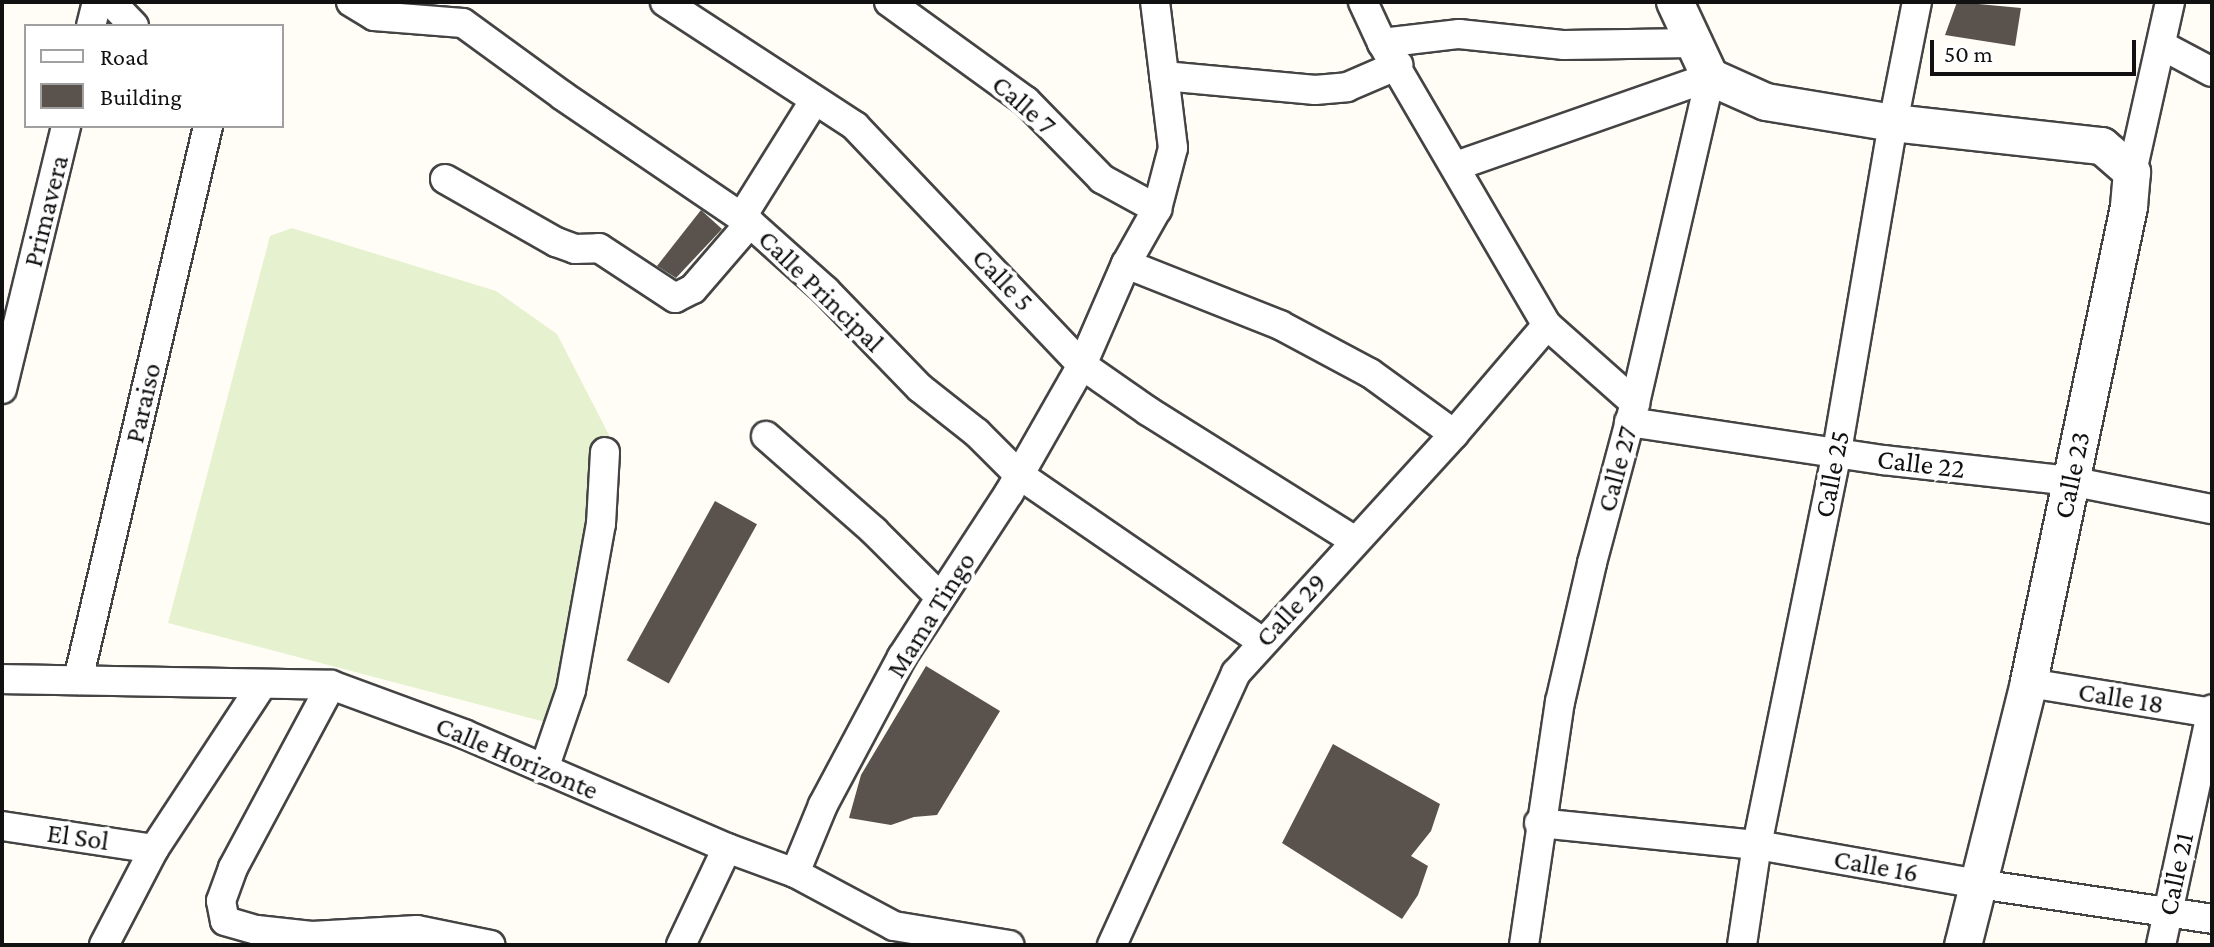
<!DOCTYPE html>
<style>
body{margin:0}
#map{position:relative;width:2214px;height:947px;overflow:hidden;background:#fffdf5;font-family:"Crimson Pro",serif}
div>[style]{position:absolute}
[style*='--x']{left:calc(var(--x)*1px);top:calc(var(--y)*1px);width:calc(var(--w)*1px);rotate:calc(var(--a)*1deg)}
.pitch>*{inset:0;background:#e6f2cf}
.building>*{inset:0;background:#5a524d;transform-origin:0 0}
.roads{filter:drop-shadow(2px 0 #444) drop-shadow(-2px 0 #444) drop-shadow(0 2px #444) drop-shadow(0 -2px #444)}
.minor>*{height:28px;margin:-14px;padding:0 14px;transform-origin:14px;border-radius:14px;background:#fff}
.tertiary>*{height:36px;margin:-18px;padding:0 18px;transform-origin:18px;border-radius:18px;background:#fff}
span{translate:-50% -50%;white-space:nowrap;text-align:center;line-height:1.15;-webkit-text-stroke:8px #fff;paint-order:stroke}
.street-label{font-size:28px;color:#111}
.frame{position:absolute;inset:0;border:4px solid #111;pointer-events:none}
.legend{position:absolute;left:24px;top:24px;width:260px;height:104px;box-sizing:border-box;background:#fff;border:2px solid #a0a0a0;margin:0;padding:10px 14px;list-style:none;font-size:24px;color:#111}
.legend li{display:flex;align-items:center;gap:16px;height:40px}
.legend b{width:40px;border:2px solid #a0a0a0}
.scale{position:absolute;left:1930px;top:40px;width:206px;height:36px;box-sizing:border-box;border:4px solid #111;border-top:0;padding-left:10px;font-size:24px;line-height:28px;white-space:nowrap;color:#111;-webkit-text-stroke:6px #fff;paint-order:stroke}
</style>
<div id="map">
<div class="pitch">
<div style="clip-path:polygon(292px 228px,496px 291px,557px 334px,609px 435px,609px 497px,549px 723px,168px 623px,270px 236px)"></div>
</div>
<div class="building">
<div style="clip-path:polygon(1957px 2px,2021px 8px,2015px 46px,1945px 35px)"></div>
<div style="clip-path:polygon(701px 210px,722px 229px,676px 278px,657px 266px)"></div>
<div style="left:715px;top:501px;width:48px;height:182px;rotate:29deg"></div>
<div style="clip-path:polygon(926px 666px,1000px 711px,937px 815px,914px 817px,891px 825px,849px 818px,861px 775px)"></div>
<div style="clip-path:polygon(1333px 744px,1440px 804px,1431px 831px,1411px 856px,1428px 866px,1418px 895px,1402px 919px,1282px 843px)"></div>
</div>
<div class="roads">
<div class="minor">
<div style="--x:111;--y:2;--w:33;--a:46"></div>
<div style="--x:351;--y:2;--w:27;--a:31"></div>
<div style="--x:374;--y:16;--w:89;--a:4.5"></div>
<div style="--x:463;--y:23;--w:124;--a:36.1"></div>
<div style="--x:563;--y:96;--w:226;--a:34.2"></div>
<div style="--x:750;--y:223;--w:101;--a:41.8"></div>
<div style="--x:825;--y:290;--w:136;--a:45.9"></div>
<div style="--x:920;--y:388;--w:73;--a:38.3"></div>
<div style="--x:977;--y:433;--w:58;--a:45"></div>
<div style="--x:1018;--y:474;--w:295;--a:34.5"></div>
<div style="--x:665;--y:2;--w:227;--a:33.1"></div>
<div style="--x:855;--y:126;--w:330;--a:46.5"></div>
<div style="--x:1082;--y:365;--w:80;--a:34.9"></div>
<div style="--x:1148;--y:411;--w:244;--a:32.1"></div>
<div style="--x:889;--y:2;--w:169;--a:35.9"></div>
<div style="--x:1026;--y:101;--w:109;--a:45.7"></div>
<div style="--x:1102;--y:179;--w:63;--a:28.6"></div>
<div style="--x:1363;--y:2;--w:45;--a:65.1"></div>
<div style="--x:1382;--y:43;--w:327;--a:59.7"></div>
<div style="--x:1547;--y:325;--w:118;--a:41.6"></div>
<div style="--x:91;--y:26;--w:25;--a:-76"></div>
<div style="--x:1382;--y:43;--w:78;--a:-6.7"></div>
<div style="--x:1459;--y:34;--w:106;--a:6"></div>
<div style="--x:1564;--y:45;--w:129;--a:-0.9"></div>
<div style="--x:2163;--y:46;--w:55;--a:28"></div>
<div style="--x:1164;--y:76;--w:152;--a:5.3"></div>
<div style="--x:1315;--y:90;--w:32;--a:-5"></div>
<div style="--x:1347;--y:87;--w:56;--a:-23.3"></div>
<div style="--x:1456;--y:166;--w:269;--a:-19.3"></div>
<div style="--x:2132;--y:172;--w:174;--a:-77.4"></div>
<div style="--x:445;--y:179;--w:128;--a:29.6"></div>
<div style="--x:556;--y:242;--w:20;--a:20"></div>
<div style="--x:575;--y:249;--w:24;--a:-2"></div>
<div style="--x:599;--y:248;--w:91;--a:33.3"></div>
<div style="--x:675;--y:298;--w:20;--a:-27"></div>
<div style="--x:693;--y:289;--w:87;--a:-49.2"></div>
<div style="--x:741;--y:218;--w:138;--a:-58"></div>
<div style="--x:1126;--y:264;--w:166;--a:21.6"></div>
<div style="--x:1280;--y:325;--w:102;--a:28.1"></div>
<div style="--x:1370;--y:373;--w:104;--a:36"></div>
<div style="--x:2;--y:389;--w:271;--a:-76.3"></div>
<div style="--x:1629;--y:422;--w:257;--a:8.5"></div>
<div style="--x:1883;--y:460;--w:188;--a:6.4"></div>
<div style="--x:2070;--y:481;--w:145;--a:11.2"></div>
<div style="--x:766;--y:436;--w:144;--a:41.3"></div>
<div style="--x:874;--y:531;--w:92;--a:45"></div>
<div style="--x:2;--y:679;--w:329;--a:1"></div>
<div style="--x:331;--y:685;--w:142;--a:20.2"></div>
<div style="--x:464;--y:734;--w:287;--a:23.4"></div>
<div style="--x:727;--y:848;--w:72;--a:20.2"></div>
<div style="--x:795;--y:873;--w:112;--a:28.2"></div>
<div style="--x:894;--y:926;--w:117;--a:9.4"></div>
<div style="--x:78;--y:680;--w:569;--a:-76.79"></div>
<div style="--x:2029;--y:683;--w:185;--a:9.3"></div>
<div style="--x:331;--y:685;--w:208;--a:118.2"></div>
<div style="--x:233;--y:868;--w:35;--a:110"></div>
<div style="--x:221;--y:901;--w:20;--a:79"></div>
<div style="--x:225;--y:921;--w:33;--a:16"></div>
<div style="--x:257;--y:930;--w:55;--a:6.2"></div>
<div style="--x:312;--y:936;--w:105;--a:-3.3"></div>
<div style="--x:417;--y:930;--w:75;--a:11.6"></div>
<div style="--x:544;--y:769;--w:83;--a:-71.1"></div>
<div style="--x:571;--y:690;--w:169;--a:-79.8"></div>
<div style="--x:601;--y:524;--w:72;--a:-86.8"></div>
<div style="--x:1539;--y:823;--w:219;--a:5.8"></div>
<div style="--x:1757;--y:845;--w:225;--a:10"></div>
<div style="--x:1979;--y:884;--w:236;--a:8.5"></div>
<div style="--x:2;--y:826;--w:154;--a:8.6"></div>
<div style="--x:795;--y:873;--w:74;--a:-67.6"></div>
<div style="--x:823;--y:805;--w:168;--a:-61.9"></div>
<div style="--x:902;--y:657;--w:196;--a:-56.9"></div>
<div style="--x:1009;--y:493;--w:147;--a:-60.3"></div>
<div style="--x:1082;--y:365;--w:110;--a:-66.5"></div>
<div style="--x:1126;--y:264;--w:63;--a:-60.6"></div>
<div style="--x:1157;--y:209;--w:63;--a:-75.3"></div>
<div style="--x:1173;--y:148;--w:147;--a:-97"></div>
<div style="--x:104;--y:945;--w:108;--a:-62.5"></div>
<div style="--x:154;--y:849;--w:195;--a:-56.7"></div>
<div style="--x:681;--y:945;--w:107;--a:-64.6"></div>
<div style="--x:1112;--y:945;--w:299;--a:-65.5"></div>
<div style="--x:1236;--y:673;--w:323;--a:-47.6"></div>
<div style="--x:1454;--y:434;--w:143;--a:-49.5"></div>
<div style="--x:1524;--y:945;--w:246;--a:-81.6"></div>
<div style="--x:1560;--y:702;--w:143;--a:-77"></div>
<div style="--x:1592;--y:563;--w:166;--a:-75"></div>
<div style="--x:1635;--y:403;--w:335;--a:-77"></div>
<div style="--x:1742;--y:945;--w:101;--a:-81.5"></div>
<div style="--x:1757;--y:845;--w:402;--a:-78.5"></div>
<div style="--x:1837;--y:451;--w:333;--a:-80.3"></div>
<div style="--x:1893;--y:123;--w:123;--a:-78.8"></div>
<div style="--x:2161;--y:945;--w:241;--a:-77.8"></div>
</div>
<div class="tertiary">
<div style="--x:1675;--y:2;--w:83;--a:65"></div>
<div style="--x:1710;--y:77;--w:61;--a:24.1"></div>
<div style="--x:1766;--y:102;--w:129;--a:9.4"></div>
<div style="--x:1893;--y:123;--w:210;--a:6.3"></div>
<div style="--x:2102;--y:146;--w:40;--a:41"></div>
<div style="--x:2132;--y:172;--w:35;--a:95"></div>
<div style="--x:2129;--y:207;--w:486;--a:101.9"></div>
<div style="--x:2029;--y:683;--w:270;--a:104.1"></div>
</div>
</div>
<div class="street-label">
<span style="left:1024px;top:105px;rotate:41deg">Calle 7</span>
<span style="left:46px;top:211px;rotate:-76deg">Primavera</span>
<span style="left:1003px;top:280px;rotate:46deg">Calle 5</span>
<span style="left:821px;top:291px;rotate:44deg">Calle Principal</span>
<span style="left:143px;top:403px;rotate:-77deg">Paraiso</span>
<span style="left:1921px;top:464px;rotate:7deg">Calle 22</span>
<span style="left:1617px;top:469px;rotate:-75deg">Calle 27</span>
<span style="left:1832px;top:474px;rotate:-79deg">Calle 25</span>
<span style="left:2072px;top:475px;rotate:-78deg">Calle 23</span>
<span style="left:1291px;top:610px;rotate:-47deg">Calle 29</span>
<span style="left:931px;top:615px;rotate:-58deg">Mama Tingo</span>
<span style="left:2121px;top:698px;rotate:9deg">Calle 18</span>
<span style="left:517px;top:758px;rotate:23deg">Calle Horizonte</span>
<span style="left:78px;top:837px;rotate:8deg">El Sol</span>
<span style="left:1876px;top:866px;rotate:10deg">Calle 16</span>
<span style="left:2176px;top:874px;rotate:-78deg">Calle 21</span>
</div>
<div class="frame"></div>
<ul class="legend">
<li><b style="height:10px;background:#fff"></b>Road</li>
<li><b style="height:22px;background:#5a524d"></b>Building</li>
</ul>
<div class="scale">50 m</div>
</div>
